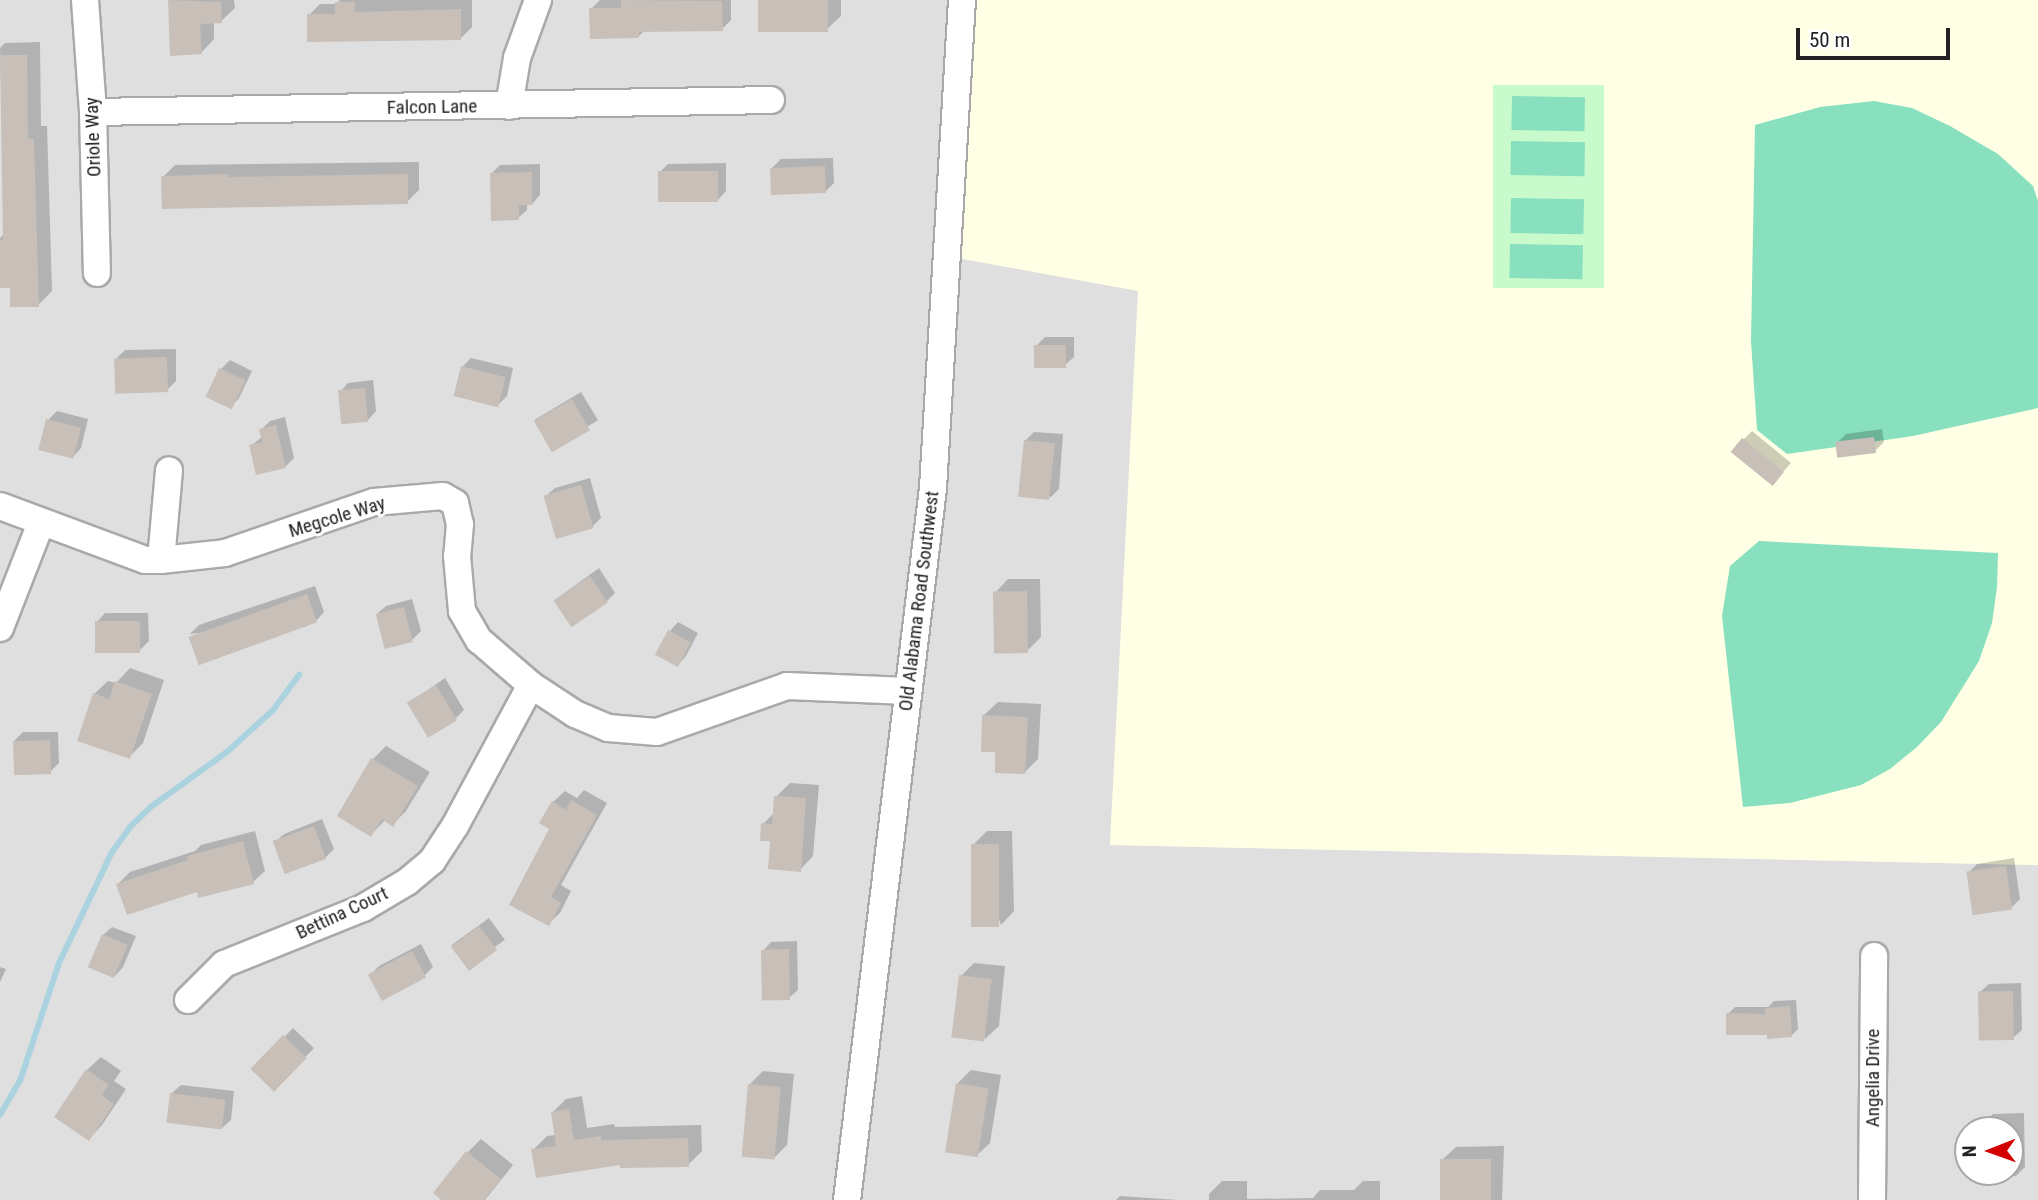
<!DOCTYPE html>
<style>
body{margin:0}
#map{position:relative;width:2038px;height:1200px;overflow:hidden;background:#f2efe9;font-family:"Roboto Condensed",sans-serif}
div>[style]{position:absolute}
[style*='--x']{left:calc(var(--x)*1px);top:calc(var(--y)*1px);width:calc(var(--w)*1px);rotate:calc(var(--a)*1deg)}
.residential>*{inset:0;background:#e0dfdf}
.education>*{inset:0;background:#ffffe5}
.park>*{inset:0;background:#c8facc;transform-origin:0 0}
.pitch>*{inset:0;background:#88e0be;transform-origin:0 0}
.shadow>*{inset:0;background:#0003;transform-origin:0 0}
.stream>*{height:6px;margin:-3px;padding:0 3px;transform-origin:3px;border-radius:3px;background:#aad3df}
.building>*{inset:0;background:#c7bfb8;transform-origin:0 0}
.roads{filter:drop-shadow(2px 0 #a9a9a9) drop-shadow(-2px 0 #a9a9a9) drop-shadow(0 2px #a9a9a9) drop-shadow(0 -2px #a9a9a9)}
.minor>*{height:26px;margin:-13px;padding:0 13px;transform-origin:13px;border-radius:13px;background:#fff}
span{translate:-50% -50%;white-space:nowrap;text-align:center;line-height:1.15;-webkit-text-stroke:6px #fff;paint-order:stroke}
.street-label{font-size:19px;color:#222}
.north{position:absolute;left:1954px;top:1116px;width:70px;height:70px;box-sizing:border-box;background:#fff;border:2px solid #a7a7a7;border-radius:50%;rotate:269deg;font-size:19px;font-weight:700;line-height:28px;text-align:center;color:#222}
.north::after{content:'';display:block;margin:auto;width:24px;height:32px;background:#d40000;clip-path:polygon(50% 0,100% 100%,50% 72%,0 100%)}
.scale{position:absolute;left:1796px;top:28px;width:154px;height:32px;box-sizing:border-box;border:4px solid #222;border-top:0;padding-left:9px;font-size:21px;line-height:24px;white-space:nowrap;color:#222;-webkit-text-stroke:5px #fff;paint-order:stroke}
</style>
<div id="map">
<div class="residential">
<div style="clip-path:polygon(evenodd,0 0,948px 0,936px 254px,1139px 291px,1110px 845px,2038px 865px,2038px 1200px,0 1200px,0 0,1968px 1130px,2010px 1130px,2010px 1172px,1968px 1172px,1968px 1130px)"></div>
</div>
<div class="education">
<div style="clip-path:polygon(948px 0,2038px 0,2038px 865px,1110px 845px,1138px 291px,936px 254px)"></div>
</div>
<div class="park">
<div style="left:1493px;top:85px;width:111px;height:203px"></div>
</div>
<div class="pitch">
<div style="left:1512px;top:96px;width:73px;height:34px;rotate:1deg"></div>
<div style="clip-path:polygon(1874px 101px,1912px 108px,1950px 126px,1998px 154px,2033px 186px,2038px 201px,2038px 408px,1913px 436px,1787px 454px,1757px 430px,1751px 341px,1755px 125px,1820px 107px)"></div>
<div style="left:1511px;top:141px;width:74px;height:34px;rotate:1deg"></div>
<div style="left:1511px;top:198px;width:73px;height:35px;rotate:1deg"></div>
<div style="left:1510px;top:244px;width:73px;height:34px;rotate:1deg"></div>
<div style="clip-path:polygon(1759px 541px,1998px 553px,1997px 587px,1992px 623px,1979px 661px,1941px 722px,1917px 747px,1890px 769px,1861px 785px,1790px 803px,1743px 807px,1722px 616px,1730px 566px)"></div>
</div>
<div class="shadow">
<div style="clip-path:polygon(170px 0,234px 0,235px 8px,221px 21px,214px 21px,214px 39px,201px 53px,172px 54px)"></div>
<div style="clip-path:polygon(340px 0,472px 0,472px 27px,461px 38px,309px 15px,320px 4px,336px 4px)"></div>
<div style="clip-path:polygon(600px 0,731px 0,731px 20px,722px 29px,645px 30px,639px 36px,591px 9px)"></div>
<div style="clip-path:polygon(760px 0,841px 0,841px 16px,827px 29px)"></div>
<div style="clip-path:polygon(40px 42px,41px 126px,47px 126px,52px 291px,38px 305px,12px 286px,0 286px,0 238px,5px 233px,0 48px,5px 43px)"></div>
<div style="clip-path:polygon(833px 158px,834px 183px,825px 192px,772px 168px,781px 159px)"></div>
<div style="clip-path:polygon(419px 162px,419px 190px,407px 202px,163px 177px,175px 165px)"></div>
<div style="clip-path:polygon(726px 163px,726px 191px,718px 200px,659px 173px,668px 164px)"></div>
<div style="clip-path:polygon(540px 164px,540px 195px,532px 204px,527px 204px,527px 210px,518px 218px,491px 174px,500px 165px)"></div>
<div style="clip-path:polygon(1045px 337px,1074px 337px,1074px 357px,1065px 365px,1036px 346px)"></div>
<div style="clip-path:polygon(176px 349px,176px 381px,167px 390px,116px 359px,125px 350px)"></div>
<div style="clip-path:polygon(471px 358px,513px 368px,507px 396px,498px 405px,462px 367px)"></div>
<div style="clip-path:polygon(230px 360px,252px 371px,239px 398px,231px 407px,221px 369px)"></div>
<div style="clip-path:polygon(373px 380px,376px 411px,368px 420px,340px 392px,348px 383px)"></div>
<div style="left:581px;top:392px;width:33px;height:54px;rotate:59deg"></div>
<div style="clip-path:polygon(57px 411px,88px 419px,81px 448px,73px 457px,48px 420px)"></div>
<div style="clip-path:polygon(285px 417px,294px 458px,285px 467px,251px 446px,263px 436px,261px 430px,270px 421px)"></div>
<div style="clip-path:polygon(1882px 429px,1884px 442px,1875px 451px,1837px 443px,1846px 434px)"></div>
<div style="clip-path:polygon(1752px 431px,1791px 463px,1773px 483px,1743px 440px)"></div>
<div style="clip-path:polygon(1034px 432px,1063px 434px,1059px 489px,1050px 498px,1025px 441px)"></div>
<div style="clip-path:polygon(590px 478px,601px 518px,592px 527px,546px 496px,555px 488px)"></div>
<div style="clip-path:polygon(599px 568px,615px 593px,607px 601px,555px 600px)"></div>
<div style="clip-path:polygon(1008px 579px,1040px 579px,1041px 637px,1027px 651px,995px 593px)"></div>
<div style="clip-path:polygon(315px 586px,324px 612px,316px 621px,190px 634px,199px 625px)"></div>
<div style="clip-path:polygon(412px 599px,421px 631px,412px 640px,377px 614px,386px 606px)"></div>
<div style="clip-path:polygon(105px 613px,148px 613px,149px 641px,140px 650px,97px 622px)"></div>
<div style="clip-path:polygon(678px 622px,698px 633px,686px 656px,678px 665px,670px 631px)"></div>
<div style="clip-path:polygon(130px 668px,164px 680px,143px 743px,129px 757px,94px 694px,108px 681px,116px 683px)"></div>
<div style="clip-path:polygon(445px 678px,464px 710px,456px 718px,409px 703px)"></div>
<div style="clip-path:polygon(998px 702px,1041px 704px,1038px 759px,1025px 772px,997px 751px,984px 715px)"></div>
<div style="clip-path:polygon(23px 732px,58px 732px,59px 763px,50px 772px,14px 741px)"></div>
<div style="clip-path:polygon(386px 746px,430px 772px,406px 811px,393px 824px,385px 820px,371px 835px,373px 759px)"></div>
<div style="clip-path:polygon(790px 783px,819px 785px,813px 856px,800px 870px,772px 840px,763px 824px,775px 812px,776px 797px)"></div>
<div style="clip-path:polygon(584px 790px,607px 803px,561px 885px,571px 891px,560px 913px,548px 924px,553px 802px,565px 791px,577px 798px)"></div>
<div style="clip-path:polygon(322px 819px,334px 849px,325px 858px,287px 873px,275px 842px,284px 834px)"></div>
<div style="clip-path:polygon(255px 831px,265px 871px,253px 882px,198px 890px,118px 884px,130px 872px,195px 851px,201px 845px)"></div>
<div style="clip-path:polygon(987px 831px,1012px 831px,1014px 911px,1001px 925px,973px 845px)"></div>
<div style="clip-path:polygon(2014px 858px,2020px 899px,2011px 908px,1968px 873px,1977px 864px)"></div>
<div style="left:489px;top:918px;width:27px;height:46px;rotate:54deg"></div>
<div style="clip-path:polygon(112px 927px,136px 936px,123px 967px,115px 976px,103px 935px)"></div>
<div style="clip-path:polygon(797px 941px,798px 990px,789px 998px,763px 951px,771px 942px)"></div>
<div style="clip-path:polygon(421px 944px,433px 967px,425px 975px,370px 975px,379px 966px)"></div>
<div style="clip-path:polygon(974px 963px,1005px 966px,999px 1026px,985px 1039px,961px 976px)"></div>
<div style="clip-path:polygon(0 967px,6px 969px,0 982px)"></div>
<div style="clip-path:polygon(2021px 983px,2022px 1030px,2013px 1038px,1980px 992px,1989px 984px)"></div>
<div style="clip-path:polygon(1796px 1000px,1798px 1029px,1791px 1036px,1768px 1033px,1728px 1014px,1735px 1007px,1768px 1007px,1774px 1001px)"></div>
<div style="left:293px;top:1028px;width:29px;height:57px;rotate:44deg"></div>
<div style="clip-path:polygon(101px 1057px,121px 1071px,114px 1081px,126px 1089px,102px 1125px,89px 1139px,87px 1070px)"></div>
<div style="clip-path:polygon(971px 1070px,1001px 1075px,990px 1143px,976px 1156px,958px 1083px)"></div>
<div style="clip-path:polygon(763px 1071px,794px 1074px,787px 1145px,774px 1158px,750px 1084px)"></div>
<div style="clip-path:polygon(181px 1085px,234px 1091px,231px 1120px,222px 1128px,172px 1093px)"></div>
<div style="clip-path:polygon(582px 1096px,587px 1128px,614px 1124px,615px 1127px,701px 1125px,702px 1151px,688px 1165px,622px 1163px,533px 1150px,547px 1136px,556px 1135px,552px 1113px,566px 1099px)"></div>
<div style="clip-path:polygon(2024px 1113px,2025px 1167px,2016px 1176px,1985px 1177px,1985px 1172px,2010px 1172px,2010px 1130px,1984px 1130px,1984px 1122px,1993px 1114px)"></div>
<div style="clip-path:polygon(481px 1139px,513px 1165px,485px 1200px,444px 1200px,467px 1153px)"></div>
<div style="clip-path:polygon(1504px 1146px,1502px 1200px,1443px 1200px,1442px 1160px,1456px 1147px)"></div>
<div style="clip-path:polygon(1222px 1181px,1247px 1181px,1247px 1199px,1313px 1198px,1320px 1190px,1354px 1190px,1363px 1181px,1380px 1181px,1380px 1200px,1209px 1200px,1209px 1194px)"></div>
<div style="clip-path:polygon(1120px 1196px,1178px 1200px,1116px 1200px)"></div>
</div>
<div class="stream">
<div style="--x:0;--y:1115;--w:39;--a:-60"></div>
<div style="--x:20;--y:1081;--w:124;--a:-71.7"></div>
<div style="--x:59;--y:963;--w:123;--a:-64.5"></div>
<div style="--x:112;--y:852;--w:31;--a:-54"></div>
<div style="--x:130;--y:827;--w:30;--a:-44"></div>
<div style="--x:152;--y:806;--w:92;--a:-35.8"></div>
<div style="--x:227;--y:752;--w:62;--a:-42.4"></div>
<div style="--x:273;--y:710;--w:44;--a:-53.4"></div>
</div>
<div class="building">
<div style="clip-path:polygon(168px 0,221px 2px,222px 23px,200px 24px,202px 54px,170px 56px)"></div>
<div style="clip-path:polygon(621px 0,722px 1px,723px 31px,639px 32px,639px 38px,590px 39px,589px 8px,621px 8px)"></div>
<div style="left:758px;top:0;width:70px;height:32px"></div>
<div style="clip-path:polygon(335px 2px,355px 2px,355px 12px,461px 9px,461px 40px,307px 42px,307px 14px,335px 14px)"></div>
<div style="clip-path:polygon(0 55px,27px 55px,28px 139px,34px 139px,39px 307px,10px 307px,10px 288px,0 288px,0 240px,3px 240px)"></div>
<div style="left:825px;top:166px;width:27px;height:55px;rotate:88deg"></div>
<div style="left:718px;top:171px;width:31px;height:60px;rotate:90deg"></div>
<div style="clip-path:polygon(532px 172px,532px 205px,519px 205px,519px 220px,491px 221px,490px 173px)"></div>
<div style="clip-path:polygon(228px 174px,228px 177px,408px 174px,408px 204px,162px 209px,161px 176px)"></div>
<div style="left:1034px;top:345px;width:32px;height:23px"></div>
<div style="left:167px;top:357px;width:35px;height:53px;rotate:88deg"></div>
<div style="left:461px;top:366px;width:46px;height:31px;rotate:14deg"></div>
<div style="left:219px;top:368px;width:29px;height:32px;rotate:25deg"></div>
<div style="left:365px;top:388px;width:34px;height:27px;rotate:85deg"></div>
<div style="left:572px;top:399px;width:36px;height:44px;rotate:60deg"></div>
<div style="left:46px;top:419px;width:36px;height:32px;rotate:14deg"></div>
<div style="clip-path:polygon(276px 425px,286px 468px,256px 475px,249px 445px,262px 442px,259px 429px)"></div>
<div style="left:1874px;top:437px;width:16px;height:39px;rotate:83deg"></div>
<div style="left:1742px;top:438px;width:54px;height:18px;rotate:39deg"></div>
<div style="left:1024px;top:440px;width:31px;height:57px;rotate:6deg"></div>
<div style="left:581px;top:485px;width:45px;height:39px;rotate:74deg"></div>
<div style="left:590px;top:576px;width:32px;height:44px;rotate:56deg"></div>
<div style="left:1027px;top:591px;width:62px;height:34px;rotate:89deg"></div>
<div style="left:307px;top:594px;width:30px;height:126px;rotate:70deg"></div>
<div style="left:404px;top:607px;width:36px;height:29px;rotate:76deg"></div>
<div style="left:95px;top:621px;width:45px;height:32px"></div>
<div style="left:668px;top:630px;width:26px;height:28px;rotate:28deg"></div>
<div style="clip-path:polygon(115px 681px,152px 694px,130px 759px,77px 741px,93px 693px,109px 699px)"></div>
<div style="left:436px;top:685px;width:41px;height:34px;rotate:59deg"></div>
<div style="clip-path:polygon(982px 715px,1028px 717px,1025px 774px,995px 773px,995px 752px,981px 752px)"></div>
<div style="left:50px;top:740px;width:34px;height:37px;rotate:88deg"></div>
<div style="clip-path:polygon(371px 758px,418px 786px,393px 827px,382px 819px,371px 837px,337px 816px)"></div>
<div style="clip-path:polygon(774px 796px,806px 798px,801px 872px,768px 869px,770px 841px,760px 841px,761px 823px,772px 824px)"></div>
<div style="clip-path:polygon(571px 800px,597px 815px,551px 897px,561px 903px,549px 926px,509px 905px,549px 829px,539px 823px,552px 801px,566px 810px)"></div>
<div style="left:314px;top:826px;width:35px;height:44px;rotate:70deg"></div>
<div style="clip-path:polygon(243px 841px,254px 884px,198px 898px,197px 892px,127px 915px,116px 884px,188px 860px,187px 856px)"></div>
<div style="left:971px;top:844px;width:28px;height:83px"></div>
<div style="left:2006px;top:866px;width:44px;height:40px;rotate:82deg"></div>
<div style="left:479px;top:926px;width:30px;height:35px;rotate:53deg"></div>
<div style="left:102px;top:934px;width:28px;height:36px;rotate:23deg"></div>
<div style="left:789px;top:949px;width:51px;height:28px;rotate:89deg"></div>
<div style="left:412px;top:951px;width:30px;height:50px;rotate:62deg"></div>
<div style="left:959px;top:975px;width:33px;height:63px;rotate:7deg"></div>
<div style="left:2013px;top:991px;width:49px;height:35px;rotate:89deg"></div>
<div style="clip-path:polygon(1790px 1006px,1792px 1037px,1767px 1039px,1767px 1035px,1726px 1035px,1726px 1013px,1765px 1014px,1765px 1008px)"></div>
<div style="left:283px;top:1035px;width:33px;height:47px;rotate:44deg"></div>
<div style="clip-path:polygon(86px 1069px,109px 1085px,102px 1095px,114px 1104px,89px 1141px,54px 1117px)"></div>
<div style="left:956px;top:1083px;width:33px;height:70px;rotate:9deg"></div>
<div style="left:748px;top:1084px;width:33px;height:73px;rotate:5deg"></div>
<div style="left:170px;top:1093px;width:56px;height:30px;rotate:7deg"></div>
<div style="clip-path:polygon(569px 1109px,574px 1140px,601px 1136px,601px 1140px,688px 1138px,689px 1167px,620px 1168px,620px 1165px,536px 1178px,531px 1149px,556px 1146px,551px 1112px)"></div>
<div style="clip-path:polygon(466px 1151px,501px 1179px,484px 1200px,441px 1200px,433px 1193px)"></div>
<div style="left:1491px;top:1159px;width:41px;height:51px;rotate:90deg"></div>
</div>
<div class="roads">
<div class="minor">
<div style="--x:85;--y:0;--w:112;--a:85.9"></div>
<div style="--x:93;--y:112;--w:161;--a:88.6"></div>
<div style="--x:509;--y:106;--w:49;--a:-80.5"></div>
<div style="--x:517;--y:58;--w:62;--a:-70.1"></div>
<div style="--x:93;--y:112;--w:678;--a:-1.01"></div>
<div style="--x:0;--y:506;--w:155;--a:20.4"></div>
<div style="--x:145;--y:560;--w:16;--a:0"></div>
<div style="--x:161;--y:560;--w:64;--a:-6.2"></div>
<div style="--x:225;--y:553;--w:157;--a:-18.9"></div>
<div style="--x:374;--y:502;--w:69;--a:-5"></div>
<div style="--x:443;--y:496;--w:14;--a:30"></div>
<div style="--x:455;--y:503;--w:22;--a:77"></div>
<div style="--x:460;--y:524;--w:32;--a:95"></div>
<div style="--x:457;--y:556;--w:55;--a:84.8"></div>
<div style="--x:462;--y:611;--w:34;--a:60"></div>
<div style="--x:479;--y:640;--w:69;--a:40.9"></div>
<div style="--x:531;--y:685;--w:53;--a:33.4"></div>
<div style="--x:575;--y:714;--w:36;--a:23"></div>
<div style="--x:608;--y:728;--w:49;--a:4.7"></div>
<div style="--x:657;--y:732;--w:138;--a:-19.5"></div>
<div style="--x:787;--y:686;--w:121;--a:2.4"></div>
<div style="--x:161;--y:560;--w:90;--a:-84.9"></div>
<div style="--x:0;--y:628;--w:113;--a:-68.7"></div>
<div style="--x:188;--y:1000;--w:51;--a:-45"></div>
<div style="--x:224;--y:964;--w:150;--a:-21.9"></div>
<div style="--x:363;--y:908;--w:51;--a:-30.6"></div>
<div style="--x:407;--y:882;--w:33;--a:-40"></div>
<div style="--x:432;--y:861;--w:42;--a:-56.7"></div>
<div style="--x:455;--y:826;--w:160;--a:-61.7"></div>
<div style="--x:847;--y:1200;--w:717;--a:-83.11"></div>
<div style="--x:933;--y:488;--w:489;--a:-86.6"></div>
<div style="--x:1872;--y:1200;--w:244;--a:-89.5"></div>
</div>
</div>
<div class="street-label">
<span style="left:432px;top:107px;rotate:-1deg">Falcon Lane</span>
<span style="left:93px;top:137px;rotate:-92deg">Oriole Way</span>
<span style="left:337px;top:517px;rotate:-17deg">Megcole Way</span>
<span style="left:919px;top:601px;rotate:-83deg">Old Alabama Road Southwest</span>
<span style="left:342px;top:913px;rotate:-25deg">Bettina Court</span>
<span style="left:1873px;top:1078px;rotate:-90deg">Angelia Drive</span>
</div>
<div class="north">N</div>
<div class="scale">50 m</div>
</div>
